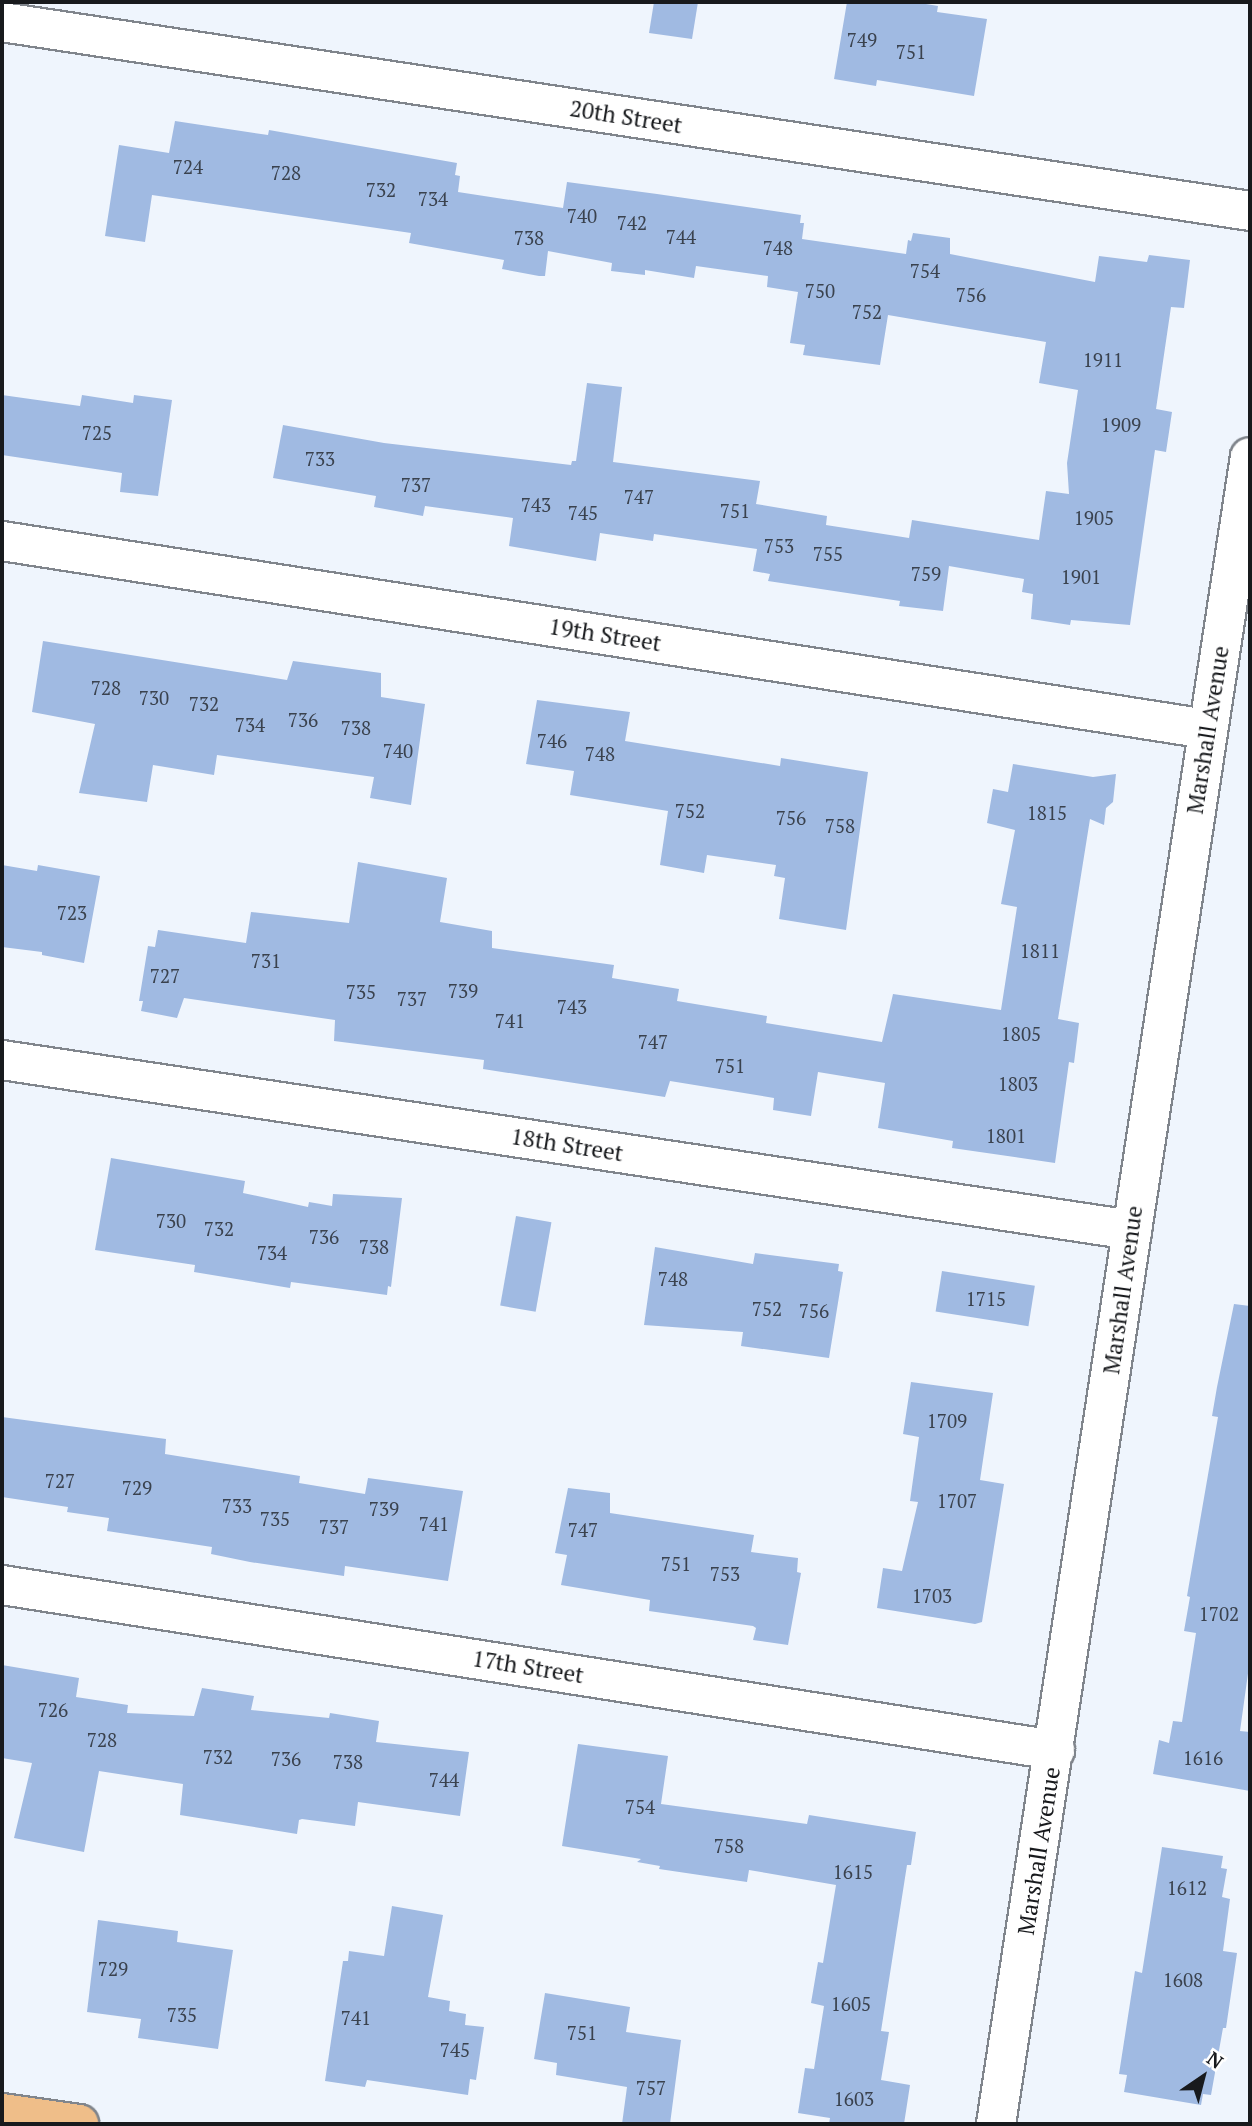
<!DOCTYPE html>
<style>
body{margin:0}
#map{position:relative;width:1252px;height:2126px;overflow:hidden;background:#eff5fd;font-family:"PT Serif",serif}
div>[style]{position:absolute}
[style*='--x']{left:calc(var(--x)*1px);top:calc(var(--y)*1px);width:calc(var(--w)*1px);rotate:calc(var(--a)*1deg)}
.building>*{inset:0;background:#a0bae2;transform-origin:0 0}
.roads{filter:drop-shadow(2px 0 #80858c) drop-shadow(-2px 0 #80858c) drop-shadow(0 2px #80858c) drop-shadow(0 -2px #80858c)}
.minor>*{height:38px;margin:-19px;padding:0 19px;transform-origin:19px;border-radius:19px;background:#fff}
.major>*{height:38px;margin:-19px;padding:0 19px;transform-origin:19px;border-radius:19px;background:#efbe89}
span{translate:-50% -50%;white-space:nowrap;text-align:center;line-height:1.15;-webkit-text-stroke:7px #fff;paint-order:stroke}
.number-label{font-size:19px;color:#3a424e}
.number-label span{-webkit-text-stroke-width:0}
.street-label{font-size:23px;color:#181a1d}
.frame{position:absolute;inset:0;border:4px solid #181a1d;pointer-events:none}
.north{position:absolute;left:1168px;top:2042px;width:70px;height:70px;-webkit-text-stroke:5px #fff;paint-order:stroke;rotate:35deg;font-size:19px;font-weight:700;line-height:28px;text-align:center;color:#181a1d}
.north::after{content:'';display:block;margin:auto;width:24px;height:32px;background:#181a1d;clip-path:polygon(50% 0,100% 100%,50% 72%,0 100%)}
</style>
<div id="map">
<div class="building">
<div style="clip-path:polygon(654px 2px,698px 2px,692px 39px,649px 33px)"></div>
<div style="clip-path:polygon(847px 2px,914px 2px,938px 6px,937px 12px,987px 19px,974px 96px,877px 80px,876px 86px,834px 79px)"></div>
<div style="clip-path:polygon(175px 121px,268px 135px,269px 130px,457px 163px,455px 175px,460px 176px,458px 192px,563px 208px,567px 182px,657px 194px,801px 215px,800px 223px,804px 223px,802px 239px,906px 254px,908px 240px,911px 241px,913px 233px,950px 238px,950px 254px,1095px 282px,1099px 256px,1147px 262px,1149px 255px,1190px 260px,1184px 308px,1171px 307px,1156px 409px,1172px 412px,1166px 452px,1155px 450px,1130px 625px,1071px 620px,1070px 625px,1031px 619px,1033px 594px,1022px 592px,1024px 579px,949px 566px,943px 611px,899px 606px,900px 601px,768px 581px,770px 574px,753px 571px,757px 549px,654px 534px,653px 541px,600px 533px,596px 561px,509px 546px,513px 518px,425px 506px,423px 516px,374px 507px,376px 496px,273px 478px,283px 425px,384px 443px,571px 465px,572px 461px,576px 461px,587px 383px,622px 387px,613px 462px,760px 481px,756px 504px,827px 516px,826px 525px,909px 538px,912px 520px,1039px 540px,1046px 491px,1069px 494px,1067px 463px,1078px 390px,1039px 383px,1046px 342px,888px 315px,880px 365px,803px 355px,805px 345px,790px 343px,798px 292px,767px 287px,768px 276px,696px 266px,694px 278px,645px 270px,645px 275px,611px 271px,612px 263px,548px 251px,545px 276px,539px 276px,502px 269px,504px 260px,409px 243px,411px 233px,152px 195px,145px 242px,105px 236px,119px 145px,169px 153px)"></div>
<div style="clip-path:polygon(2px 395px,80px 406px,82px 395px,133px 403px,134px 395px,172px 400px,158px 496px,120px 492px,122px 473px,2px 455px)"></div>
<div style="clip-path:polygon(43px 641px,287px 680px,293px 661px,381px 673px,381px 697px,425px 704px,411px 805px,370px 798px,374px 777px,217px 755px,214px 775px,153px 765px,147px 802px,79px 793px,95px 724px,32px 712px)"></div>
<div style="clip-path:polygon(537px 700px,630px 712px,625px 741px,780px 766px,781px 758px,868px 772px,846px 930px,779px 919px,785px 878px,774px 876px,776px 865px,707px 855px,704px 873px,660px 865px,668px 811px,570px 795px,574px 771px,526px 764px)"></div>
<div style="clip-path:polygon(1013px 764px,1093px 777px,1116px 774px,1113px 802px,1106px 808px,1104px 825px,1090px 819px,1058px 1019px,1079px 1023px,1074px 1063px,1069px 1062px,1055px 1163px,952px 1148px,953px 1141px,878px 1128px,885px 1083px,818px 1072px,811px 1116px,773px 1110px,774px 1098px,670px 1081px,665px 1097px,483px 1069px,484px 1060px,334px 1041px,335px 1020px,184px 998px,177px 1018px,141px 1011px,143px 1001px,139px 1001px,148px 946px,155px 947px,158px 930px,246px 943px,251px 912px,349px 923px,358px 862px,447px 878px,440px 922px,492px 931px,492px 948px,614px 965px,612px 978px,679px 989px,677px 1001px,767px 1016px,766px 1023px,882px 1042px,893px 994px,1001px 1010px,1017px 907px,1001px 904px,1015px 830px,987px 823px,993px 789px,1008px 792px)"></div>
<div style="clip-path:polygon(2px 865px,37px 871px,38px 865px,100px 876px,84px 963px,42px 955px,42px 952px,2px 947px)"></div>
<div style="clip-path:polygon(111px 1158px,245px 1181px,243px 1193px,308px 1207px,309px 1202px,332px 1206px,333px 1194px,402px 1198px,391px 1287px,388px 1286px,387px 1295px,291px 1282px,290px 1288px,194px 1272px,195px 1265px,95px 1250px)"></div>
<div style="left:516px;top:1216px;width:36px;height:91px;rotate:10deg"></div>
<div style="clip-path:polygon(655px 1247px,753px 1264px,755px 1253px,839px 1264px,838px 1271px,843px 1272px,829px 1358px,741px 1346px,743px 1332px,644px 1325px)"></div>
<div style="left:942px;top:1271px;width:94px;height:41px;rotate:9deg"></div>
<div style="clip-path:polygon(1234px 1304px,1250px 1306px,1250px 1659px,1240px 1731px,1250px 1732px,1250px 1791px,1153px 1774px,1159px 1740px,1169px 1743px,1173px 1721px,1182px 1722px,1196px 1633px,1184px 1631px,1190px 1597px,1187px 1596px,1218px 1417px,1212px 1416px,1217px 1387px)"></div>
<div style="clip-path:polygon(911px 1382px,993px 1393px,980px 1480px,1004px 1484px,982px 1622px,975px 1624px,877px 1608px,883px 1568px,902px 1571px,918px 1502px,910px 1501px,919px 1437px,903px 1434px)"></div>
<div style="clip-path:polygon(2px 1417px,166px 1439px,165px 1454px,300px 1476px,299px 1483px,365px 1494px,368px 1478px,463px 1491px,448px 1581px,345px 1566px,344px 1576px,250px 1562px,211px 1554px,212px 1547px,107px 1531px,109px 1518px,67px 1512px,68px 1507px,2px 1497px)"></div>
<div style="clip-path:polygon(568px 1488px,610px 1493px,610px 1513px,754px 1535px,751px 1552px,798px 1558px,797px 1572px,801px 1573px,788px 1645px,753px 1640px,756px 1628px,753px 1626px,649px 1611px,650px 1600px,561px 1585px,567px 1555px,555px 1553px)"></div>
<div style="clip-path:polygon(2px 1665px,79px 1678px,76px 1697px,128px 1705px,127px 1713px,194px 1716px,202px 1688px,254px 1696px,251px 1710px,329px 1718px,330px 1713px,379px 1721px,376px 1742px,469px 1752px,460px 1816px,358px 1802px,355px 1826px,302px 1819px,299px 1820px,297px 1834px,180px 1815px,183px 1784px,99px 1771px,84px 1852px,14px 1838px,32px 1763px,2px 1758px)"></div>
<div style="clip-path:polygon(578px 1744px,668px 1756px,661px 1804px,807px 1824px,809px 1815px,916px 1832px,911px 1865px,907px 1865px,881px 2031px,889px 2032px,881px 2080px,910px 2085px,904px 2124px,829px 2124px,830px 2118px,798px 2113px,805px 2068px,814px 2069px,824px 2006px,811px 2003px,818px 1962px,823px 1963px,836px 1885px,749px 1870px,747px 1882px,659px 1869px,660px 1866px,637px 1862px,641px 1859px,562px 1846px)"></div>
<div style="clip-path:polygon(1162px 1847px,1223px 1856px,1221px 1868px,1227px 1869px,1222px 1897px,1230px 1899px,1223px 1951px,1237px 1953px,1226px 2028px,1223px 2028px,1211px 2095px,1203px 2094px,1201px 2105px,1124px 2092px,1127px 2075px,1119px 2074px,1135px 1971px,1142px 1973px)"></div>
<div style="clip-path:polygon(392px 1906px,443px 1915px,428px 1997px,450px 2001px,449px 2011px,466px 2014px,465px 2025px,484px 2027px,476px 2080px,470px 2079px,468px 2095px,367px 2080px,365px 2087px,325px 2081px,343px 1961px,348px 1961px,349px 1951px,384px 1956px)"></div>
<div style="clip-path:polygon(98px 1920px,178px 1931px,177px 1942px,233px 1950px,218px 2049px,138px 2038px,141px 2019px,87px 2012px)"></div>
<div style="clip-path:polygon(545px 1993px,630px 2007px,626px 2032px,681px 2040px,670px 2124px,622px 2124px,627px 2087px,556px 2075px,557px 2063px,534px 2059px)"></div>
</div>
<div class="roads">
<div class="minor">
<div style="--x:2;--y:22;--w:1262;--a:8.61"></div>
<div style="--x:2;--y:541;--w:1220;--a:8.87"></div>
<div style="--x:2;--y:1060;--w:1143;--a:8.56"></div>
<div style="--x:2;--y:1585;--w:1066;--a:8.91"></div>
<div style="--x:996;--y:2124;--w:1686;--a:-81.34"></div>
</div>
<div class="major">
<div style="--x:2;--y:2113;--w:78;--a:8.1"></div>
</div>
</div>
<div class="number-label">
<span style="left:862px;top:40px">749</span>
<span style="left:911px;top:52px">751</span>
<span style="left:188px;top:167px">724</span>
<span style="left:286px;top:173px">728</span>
<span style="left:381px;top:190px">732</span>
<span style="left:433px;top:199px">734</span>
<span style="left:582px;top:216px">740</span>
<span style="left:632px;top:223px">742</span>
<span style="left:681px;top:237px">744</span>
<span style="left:529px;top:238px">738</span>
<span style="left:778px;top:248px">748</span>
<span style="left:925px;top:271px">754</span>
<span style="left:820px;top:291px">750</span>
<span style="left:971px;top:295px">756</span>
<span style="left:867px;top:312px">752</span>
<span style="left:1103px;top:360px">1911</span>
<span style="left:1121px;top:425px">1909</span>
<span style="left:97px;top:433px">725</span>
<span style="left:320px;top:459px">733</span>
<span style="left:416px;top:485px">737</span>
<span style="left:639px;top:497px">747</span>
<span style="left:536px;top:505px">743</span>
<span style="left:735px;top:511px">751</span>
<span style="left:583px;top:513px">745</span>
<span style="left:1094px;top:518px">1905</span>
<span style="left:779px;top:546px">753</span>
<span style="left:828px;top:554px">755</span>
<span style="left:926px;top:574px">759</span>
<span style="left:1081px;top:577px">1901</span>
<span style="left:106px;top:688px">728</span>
<span style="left:154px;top:698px">730</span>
<span style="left:204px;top:704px">732</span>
<span style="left:303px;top:720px">736</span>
<span style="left:250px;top:725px">734</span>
<span style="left:356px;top:728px">738</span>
<span style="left:552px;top:741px">746</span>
<span style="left:398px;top:751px">740</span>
<span style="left:600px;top:754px">748</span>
<span style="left:690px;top:811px">752</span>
<span style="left:1047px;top:813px">1815</span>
<span style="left:791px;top:818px">756</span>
<span style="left:840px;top:826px">758</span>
<span style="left:72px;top:913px">723</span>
<span style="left:1040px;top:951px">1811</span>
<span style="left:266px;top:961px">731</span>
<span style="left:165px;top:976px">727</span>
<span style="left:463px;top:991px">739</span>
<span style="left:361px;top:992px">735</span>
<span style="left:412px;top:999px">737</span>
<span style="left:572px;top:1007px">743</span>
<span style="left:510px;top:1021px">741</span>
<span style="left:1021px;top:1034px">1805</span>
<span style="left:653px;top:1042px">747</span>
<span style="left:730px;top:1066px">751</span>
<span style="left:1018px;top:1084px">1803</span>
<span style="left:1006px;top:1136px">1801</span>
<span style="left:171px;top:1221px">730</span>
<span style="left:219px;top:1229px">732</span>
<span style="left:324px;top:1237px">736</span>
<span style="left:374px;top:1247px">738</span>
<span style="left:272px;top:1253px">734</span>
<span style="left:673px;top:1279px">748</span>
<span style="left:986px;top:1299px">1715</span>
<span style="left:767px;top:1309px">752</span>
<span style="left:814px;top:1311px">756</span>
<span style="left:947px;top:1421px">1709</span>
<span style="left:60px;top:1481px">727</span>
<span style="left:137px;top:1488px">729</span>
<span style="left:957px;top:1501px">1707</span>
<span style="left:237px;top:1506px">733</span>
<span style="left:384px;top:1509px">739</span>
<span style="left:275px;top:1519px">735</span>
<span style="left:434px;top:1524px">741</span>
<span style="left:334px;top:1527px">737</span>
<span style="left:583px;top:1530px">747</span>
<span style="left:676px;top:1564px">751</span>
<span style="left:725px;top:1574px">753</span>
<span style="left:932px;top:1596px">1703</span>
<span style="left:1219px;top:1614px">1702</span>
<span style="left:53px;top:1710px">726</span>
<span style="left:102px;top:1740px">728</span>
<span style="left:218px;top:1757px">732</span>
<span style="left:1203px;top:1758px">1616</span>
<span style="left:286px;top:1759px">736</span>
<span style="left:348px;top:1762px">738</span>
<span style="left:444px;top:1780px">744</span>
<span style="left:640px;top:1807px">754</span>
<span style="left:729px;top:1846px">758</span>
<span style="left:853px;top:1872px">1615</span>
<span style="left:1187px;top:1888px">1612</span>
<span style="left:113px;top:1969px">729</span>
<span style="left:1183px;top:1980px">1608</span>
<span style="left:851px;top:2004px">1605</span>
<span style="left:182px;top:2015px">735</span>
<span style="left:356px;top:2018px">741</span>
<span style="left:582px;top:2033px">751</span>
<span style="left:455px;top:2050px">745</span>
<span style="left:651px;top:2088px">757</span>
<span style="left:854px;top:2099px">1603</span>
</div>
<div class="street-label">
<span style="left:626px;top:117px;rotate:9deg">20th Street</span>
<span style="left:605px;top:635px;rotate:9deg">19th Street</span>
<span style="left:1208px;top:730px;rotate:-81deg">Marshall Avenue</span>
<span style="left:567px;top:1145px;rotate:9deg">18th Street</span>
<span style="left:1123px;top:1290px;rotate:-82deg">Marshall Avenue</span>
<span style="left:528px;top:1667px;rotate:9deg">17th Street</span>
<span style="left:1039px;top:1851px;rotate:-81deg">Marshall Avenue</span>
</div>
<div class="frame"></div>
<div class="north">N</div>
</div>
